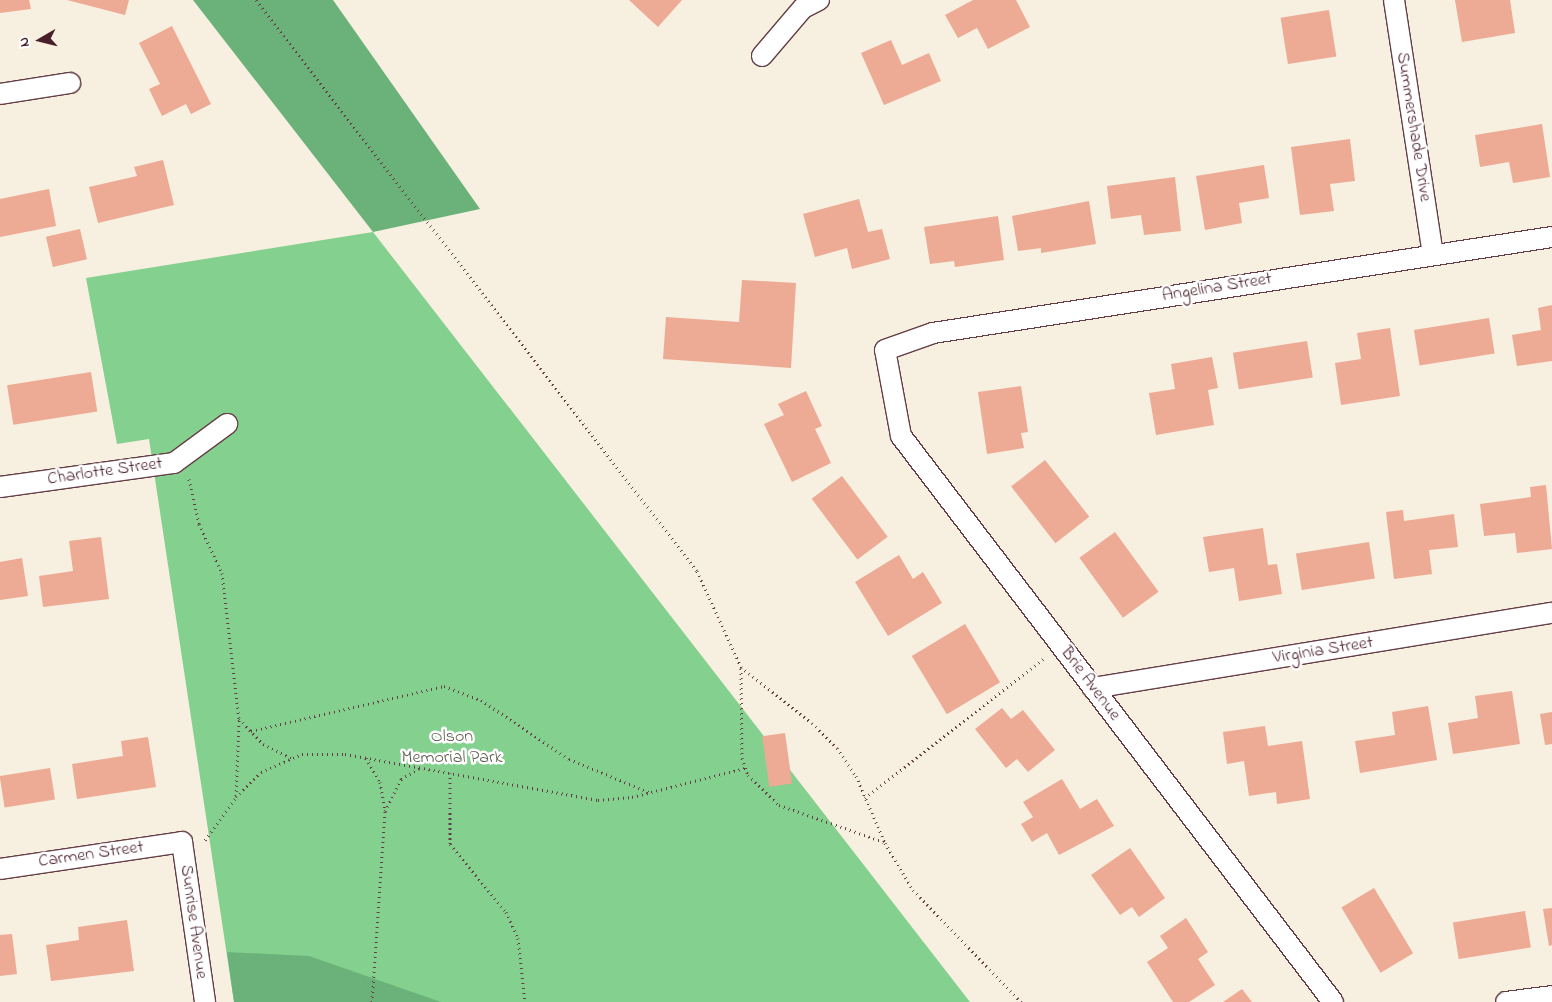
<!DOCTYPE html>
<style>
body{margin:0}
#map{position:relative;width:1552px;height:1002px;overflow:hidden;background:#f7efdf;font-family:"Indie Flower",sans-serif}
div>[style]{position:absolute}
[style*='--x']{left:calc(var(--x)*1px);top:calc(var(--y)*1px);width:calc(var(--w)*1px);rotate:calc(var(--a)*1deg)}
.green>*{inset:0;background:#84d08f}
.forest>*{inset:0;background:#6bb27a}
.building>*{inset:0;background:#edaa94;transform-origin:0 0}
.path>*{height:3px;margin-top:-1.5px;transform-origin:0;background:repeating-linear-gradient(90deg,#643e46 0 1px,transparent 0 5px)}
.roads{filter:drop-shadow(1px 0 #643e46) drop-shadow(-1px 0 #643e46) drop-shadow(0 1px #643e46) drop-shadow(0 -1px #643e46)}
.minor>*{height:20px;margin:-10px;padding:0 10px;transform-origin:10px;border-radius:10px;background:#fff}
span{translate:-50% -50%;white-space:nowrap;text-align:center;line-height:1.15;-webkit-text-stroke:5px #fff;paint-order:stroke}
.street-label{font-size:18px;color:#4a1f2b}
.park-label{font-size:18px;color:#5e5d4e}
.north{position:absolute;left:15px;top:15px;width:50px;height:50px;-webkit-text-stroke:4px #fff;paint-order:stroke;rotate:262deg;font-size:14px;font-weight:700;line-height:20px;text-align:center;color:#4a1f2b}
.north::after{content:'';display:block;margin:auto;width:18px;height:22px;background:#4a1f2b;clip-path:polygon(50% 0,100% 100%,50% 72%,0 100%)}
</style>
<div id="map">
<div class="green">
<div style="clip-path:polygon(373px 232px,970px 1002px,234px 1002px,149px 439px,117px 444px,86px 278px)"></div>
</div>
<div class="forest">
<div style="clip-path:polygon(193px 0,333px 0,480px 209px,373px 232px)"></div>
<div style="clip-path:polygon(227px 952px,309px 956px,441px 1002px,234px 1002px)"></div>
</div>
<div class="building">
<div style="clip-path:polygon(0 0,29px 0,31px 9px,0 13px)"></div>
<div style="clip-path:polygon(67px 0,129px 0,125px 15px)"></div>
<div style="clip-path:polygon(629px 0,682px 0,658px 27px)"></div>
<div style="clip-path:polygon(973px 0,1016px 0,1030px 27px,988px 49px,977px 28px,958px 38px,945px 15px)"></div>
<div style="clip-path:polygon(1455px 0,1510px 0,1515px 33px,1462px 42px)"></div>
<div style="left:1329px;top:10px;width:47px;height:49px;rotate:81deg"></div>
<div style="clip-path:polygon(172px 26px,211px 104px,191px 114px,186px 104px,162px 116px,149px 89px,160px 84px,139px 43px)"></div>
<div style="clip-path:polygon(891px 40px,902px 65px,929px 53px,941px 81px,884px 105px,861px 53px)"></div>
<div style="clip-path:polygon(1542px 124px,1550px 177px,1513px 183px,1509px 162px,1480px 167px,1475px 135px)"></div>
<div style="clip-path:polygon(1350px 139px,1355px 181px,1330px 184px,1334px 211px,1300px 215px,1291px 147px)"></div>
<div style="clip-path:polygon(163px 160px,174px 205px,98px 223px,89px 187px,137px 176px,134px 167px)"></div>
<div style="clip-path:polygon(1264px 165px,1269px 198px,1239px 203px,1242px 223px,1205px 230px,1196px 176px)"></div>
<div style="clip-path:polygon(1175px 177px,1181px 231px,1144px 235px,1141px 215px,1111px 219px,1107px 186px)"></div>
<div style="clip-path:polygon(49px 189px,56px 226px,0 237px,0 199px)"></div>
<div style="clip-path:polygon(859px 199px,868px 232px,882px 229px,890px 259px,852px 269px,847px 248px,815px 257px,803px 214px)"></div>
<div style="clip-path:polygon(1089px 201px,1096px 244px,1041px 253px,1041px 248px,1018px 251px,1012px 216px)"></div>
<div style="clip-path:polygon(998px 216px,1004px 260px,955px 267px,954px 261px,930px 264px,924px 227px)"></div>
<div style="left:80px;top:229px;width:31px;height:35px;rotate:77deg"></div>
<div style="clip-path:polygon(742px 280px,796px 283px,791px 368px,663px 359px,666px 317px,739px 322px)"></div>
<div style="clip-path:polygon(1552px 305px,1552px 361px,1517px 366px,1512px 335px,1541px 330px,1538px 308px)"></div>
<div style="left:1489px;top:318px;width:36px;height:76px;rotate:81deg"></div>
<div style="clip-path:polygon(1390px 328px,1400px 396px,1341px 405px,1335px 363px,1361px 359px,1357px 333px)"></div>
<div style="left:1307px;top:341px;width:37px;height:75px;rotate:81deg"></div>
<div style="clip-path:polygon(1212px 357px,1218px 388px,1208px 390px,1214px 425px,1156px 435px,1149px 393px,1175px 389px,1171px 364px)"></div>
<div style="left:91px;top:372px;width:40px;height:85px;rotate:81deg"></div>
<div style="clip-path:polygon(1021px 386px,1028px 432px,1021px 433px,1024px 448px,987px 454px,978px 392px)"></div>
<div style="clip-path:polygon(806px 391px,822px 426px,815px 429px,831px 463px,792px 482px,764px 424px,784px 415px,778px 404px)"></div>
<div style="left:1045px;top:460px;width:72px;height:43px;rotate:52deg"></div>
<div style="left:842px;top:476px;width:76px;height:38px;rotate:53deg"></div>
<div style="clip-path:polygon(1546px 485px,1552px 549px,1517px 553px,1515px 533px,1484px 536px,1480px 504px,1531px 497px,1530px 487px)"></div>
<div style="clip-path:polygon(1403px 510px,1404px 521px,1454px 514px,1458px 547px,1429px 550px,1432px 574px,1394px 579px,1386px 512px)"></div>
<div style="clip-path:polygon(1263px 528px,1268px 565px,1277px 564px,1282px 594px,1239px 601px,1234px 568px,1209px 572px,1203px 537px)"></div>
<div style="left:1115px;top:532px;width:74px;height:44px;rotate:54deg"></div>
<div style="clip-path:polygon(101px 537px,109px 599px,43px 607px,39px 576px,73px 571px,69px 541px)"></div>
<div style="left:1369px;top:542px;width:37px;height:74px;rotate:81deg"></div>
<div style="clip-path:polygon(899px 555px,913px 579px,923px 572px,942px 603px,888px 636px,855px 582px)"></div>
<div style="clip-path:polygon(22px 558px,28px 596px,0 600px,0 562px)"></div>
<div style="left:965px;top:624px;width:68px;height:62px;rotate:59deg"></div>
<div style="clip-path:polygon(1512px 691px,1520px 744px,1453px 754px,1448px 723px,1478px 718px,1475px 696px)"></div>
<div style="clip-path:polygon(1428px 706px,1437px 760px,1360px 773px,1355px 741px,1395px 735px,1392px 712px)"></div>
<div style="clip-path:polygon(1002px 708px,1011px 719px,1023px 710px,1055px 750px,1028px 772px,1017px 759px,1006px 768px,975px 729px)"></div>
<div style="clip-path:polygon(1552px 712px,1552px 744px,1545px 745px,1540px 714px)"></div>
<div style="clip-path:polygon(1265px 726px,1268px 746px,1302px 741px,1310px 799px,1277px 804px,1276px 792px,1249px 796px,1244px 761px,1227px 764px,1223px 732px)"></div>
<div style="left:785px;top:733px;width:51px;height:23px;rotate:82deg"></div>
<div style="clip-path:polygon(148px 737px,156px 787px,77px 799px,72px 764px,123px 756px,121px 741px)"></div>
<div style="left:50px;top:768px;width:32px;height:51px;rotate:81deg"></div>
<div style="clip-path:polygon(1062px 779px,1080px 809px,1097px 799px,1114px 826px,1059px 855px,1047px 833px,1032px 842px,1021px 824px,1033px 817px,1023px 802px)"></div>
<div style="clip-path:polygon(1130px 848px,1165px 898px,1139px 917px,1132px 907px,1120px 915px,1091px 875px)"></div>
<div style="left:1374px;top:888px;width:76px;height:38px;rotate:59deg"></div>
<div style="clip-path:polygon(1552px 908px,1552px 945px,1549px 946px,1543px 909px)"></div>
<div style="left:1525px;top:911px;width:37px;height:73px;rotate:81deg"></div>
<div style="clip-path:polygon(1186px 918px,1208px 952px,1198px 959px,1215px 985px,1189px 1002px,1173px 1002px,1147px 962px,1168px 948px,1160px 936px)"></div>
<div style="clip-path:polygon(127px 920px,134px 971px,51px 981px,46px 945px,79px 940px,78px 927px)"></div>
<div style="clip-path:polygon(12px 934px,17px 974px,0 976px,0 935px)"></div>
<div style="clip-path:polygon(1242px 989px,1252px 1002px,1223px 1002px)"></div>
</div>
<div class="path">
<div style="--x:256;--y:0;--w:721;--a:52.32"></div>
<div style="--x:697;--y:571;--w:106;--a:65.4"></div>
<div style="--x:741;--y:667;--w:90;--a:38.3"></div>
<div style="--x:812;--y:723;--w:35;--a:45"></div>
<div style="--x:837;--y:748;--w:34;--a:56"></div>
<div style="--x:856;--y:776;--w:73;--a:66.6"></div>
<div style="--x:885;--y:843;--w:55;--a:59.2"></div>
<div style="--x:913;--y:890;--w:156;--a:46"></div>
<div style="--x:189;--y:479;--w:46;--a:77.5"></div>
<div style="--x:199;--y:524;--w:54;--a:64.9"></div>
<div style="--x:222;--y:573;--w:147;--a:83.4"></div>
<div style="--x:239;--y:719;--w:35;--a:46"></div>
<div style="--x:263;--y:744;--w:32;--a:26"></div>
<div style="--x:741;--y:668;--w:90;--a:89.4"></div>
<div style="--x:742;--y:758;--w:18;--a:71"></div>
<div style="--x:748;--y:775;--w:43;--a:44.1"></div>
<div style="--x:779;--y:805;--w:111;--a:19.4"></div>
<div style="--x:251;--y:731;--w:198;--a:-13.1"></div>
<div style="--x:444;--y:686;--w:40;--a:21"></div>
<div style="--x:481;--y:700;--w:106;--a:33.8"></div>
<div style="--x:569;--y:759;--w:89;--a:22.5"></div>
<div style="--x:366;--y:758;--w:28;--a:60"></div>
<div style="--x:380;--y:782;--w:28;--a:80"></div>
<div style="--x:450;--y:773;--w:71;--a:90"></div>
<div style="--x:450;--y:844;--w:88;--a:50.5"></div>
<div style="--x:506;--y:912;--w:29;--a:65"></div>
<div style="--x:518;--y:938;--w:64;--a:83.8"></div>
<div style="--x:236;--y:796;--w:76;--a:-87.7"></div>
<div style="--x:865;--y:798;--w:227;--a:-38"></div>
<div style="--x:205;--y:840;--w:53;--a:-54.2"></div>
<div style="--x:236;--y:797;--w:35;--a:-45"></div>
<div style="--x:261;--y:772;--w:45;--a:-23.7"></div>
<div style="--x:302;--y:754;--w:43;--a:0"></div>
<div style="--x:345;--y:754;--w:257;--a:10.3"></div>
<div style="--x:598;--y:800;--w:34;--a:-5"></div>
<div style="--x:632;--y:797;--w:117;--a:-14.4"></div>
<div style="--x:372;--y:1002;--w:191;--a:-86.1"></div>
<div style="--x:385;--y:811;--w:36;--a:-63"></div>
<div style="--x:401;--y:779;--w:24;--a:-30"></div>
</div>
<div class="roads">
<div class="minor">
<div style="--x:1394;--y:0;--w:257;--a:81.3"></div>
<div style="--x:762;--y:56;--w:63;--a:-49.5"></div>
<div style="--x:803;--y:8;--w:18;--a:-27"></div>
<div style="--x:0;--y:94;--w:71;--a:-8.9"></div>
<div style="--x:0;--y:487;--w:176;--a:-7.9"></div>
<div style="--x:174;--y:463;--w:66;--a:-36.3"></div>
<div style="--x:1093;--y:688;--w:465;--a:-9.3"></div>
<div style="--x:0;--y:869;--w:184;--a:-8.4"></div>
<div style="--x:182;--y:842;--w:162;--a:81.8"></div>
<div style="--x:1333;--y:1002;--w:712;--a:-127.35"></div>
<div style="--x:901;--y:436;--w:87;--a:-100.5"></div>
<div style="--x:885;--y:350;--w:51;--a:-19.5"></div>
<div style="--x:933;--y:333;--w:626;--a:-8.82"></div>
<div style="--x:1506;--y:1002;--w:46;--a:-7.4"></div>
</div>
</div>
<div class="street-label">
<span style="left:1413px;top:127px;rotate:81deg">Summershade Drive</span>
<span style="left:1217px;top:288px;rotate:-9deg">Angelina Street</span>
<span style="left:105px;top:472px;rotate:-8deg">Charlotte Street</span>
<span style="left:1323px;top:651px;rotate:-9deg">Virginia Street</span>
<span style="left:1090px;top:684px;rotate:53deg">Brie Avenue</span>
<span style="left:91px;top:855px;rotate:-8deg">Carmen Street</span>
<span style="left:193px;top:922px;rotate:82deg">Sunrise Avenue</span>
</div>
<div class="park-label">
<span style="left:452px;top:748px">Olson<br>Memorial Park</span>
</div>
<div class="north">N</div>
</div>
